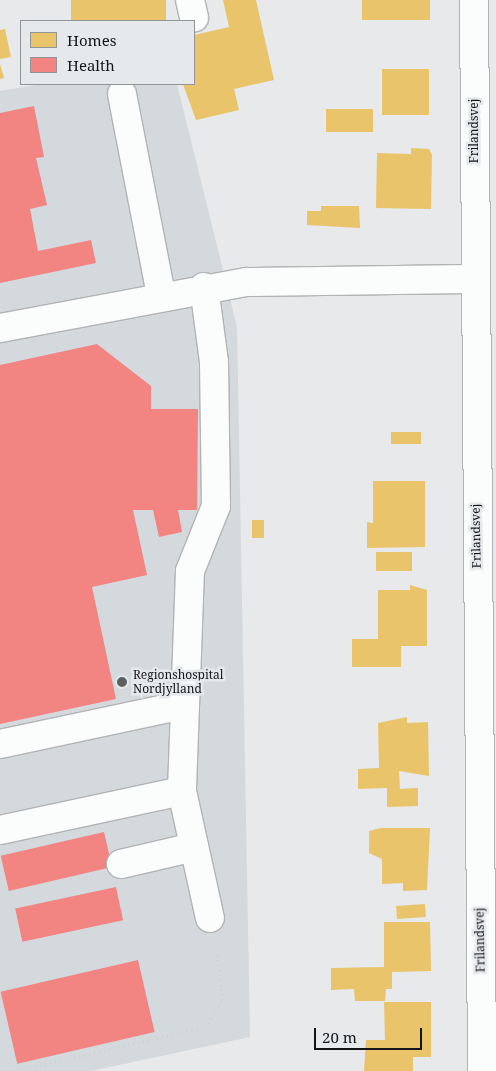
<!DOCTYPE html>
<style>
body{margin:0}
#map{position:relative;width:496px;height:1071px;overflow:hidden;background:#e7e9eb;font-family:"Noto Serif",serif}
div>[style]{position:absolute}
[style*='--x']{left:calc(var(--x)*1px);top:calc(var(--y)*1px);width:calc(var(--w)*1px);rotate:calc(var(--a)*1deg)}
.built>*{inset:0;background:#d4d9de}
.homes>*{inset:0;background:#e9c46a;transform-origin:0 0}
.health>*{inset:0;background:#f28482;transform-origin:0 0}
.path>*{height:3px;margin-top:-1.5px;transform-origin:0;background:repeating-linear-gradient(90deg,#d0d0d1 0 1px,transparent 0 5px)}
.roads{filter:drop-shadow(1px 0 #b1b3b4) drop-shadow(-1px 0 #b1b3b4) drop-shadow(0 1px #b1b3b4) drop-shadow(0 -1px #b1b3b4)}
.minor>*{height:28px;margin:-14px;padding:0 14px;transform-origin:14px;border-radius:14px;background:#fbfcfc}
.dots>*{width:14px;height:14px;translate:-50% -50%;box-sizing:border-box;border:2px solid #e6e9ec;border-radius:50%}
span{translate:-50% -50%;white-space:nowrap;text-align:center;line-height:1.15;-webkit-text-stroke:5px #e6e9ec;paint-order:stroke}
.street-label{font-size:12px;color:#141517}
.poi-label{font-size:12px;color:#141517}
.left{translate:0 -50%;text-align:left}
.legend{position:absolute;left:20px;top:20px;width:175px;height:65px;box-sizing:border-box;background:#e6e9ec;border:1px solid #929497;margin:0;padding:6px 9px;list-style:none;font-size:15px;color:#141517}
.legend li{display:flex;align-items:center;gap:10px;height:25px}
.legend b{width:25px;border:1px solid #929497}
.scale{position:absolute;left:314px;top:1028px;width:108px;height:22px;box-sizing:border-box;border:2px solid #141517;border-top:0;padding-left:6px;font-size:15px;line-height:18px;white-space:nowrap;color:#141517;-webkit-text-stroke:4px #e6e9ec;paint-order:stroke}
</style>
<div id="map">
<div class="built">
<div style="clip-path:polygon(42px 84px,177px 84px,237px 327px,250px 1037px,91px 1071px,0 1071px,0 91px)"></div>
</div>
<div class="homes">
<div style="left:71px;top:0;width:95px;height:22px"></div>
<div style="clip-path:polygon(223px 0,256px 0,274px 80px,234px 89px,239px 110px,196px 120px,183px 84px,194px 84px,194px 35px,229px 27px)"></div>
<div style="left:362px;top:0;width:68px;height:20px"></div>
<div style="clip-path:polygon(5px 29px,11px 57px,0 59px,0 30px)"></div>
<div style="clip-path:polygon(0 64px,4px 78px,0 79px)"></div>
<div style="left:382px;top:69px;width:47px;height:46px"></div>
<div style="left:373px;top:109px;width:23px;height:47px;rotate:90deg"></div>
<div style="clip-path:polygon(411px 148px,429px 149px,432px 155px,431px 209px,376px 208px,377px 153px,411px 154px)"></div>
<div style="clip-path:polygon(321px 206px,359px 206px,360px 228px,307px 225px,307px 211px,321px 211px)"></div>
<div style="left:391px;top:432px;width:30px;height:12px"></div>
<div style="clip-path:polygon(373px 481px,425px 481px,425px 547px,367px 548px,367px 522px,373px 523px)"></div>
<div style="left:252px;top:520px;width:12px;height:18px"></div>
<div style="left:376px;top:552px;width:36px;height:19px"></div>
<div style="clip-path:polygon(410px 585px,427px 590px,427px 646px,401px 646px,401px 667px,352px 667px,352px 639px,378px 639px,378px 590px,410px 590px)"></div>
<div style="clip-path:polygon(407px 717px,407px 723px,428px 722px,429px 776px,399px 771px,400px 789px,418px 788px,418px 806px,387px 807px,387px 788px,358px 789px,358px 769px,379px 768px,378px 723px)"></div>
<div style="clip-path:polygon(381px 828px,430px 828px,427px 890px,403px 891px,403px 883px,382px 884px,382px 859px,369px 853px,369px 831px)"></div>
<div style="left:425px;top:904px;width:13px;height:29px;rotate:86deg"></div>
<div style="clip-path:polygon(384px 922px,430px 922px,431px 971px,392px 972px,392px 989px,386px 989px,385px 1001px,355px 1001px,354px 989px,331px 990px,331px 968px,384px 967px)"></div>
<div style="clip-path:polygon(384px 1002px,431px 1002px,431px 1057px,413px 1057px,413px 1071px,364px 1071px,366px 1040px,385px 1040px)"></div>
</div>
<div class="health">
<div style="clip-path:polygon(34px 106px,44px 157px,36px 158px,47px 205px,30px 209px,38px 251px,91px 240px,96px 263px,0 283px,0 113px)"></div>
<div style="clip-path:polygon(97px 344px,151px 386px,151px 409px,198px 409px,197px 510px,178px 510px,182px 532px,159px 537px,153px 510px,133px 510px,147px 575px,92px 587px,116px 699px,0 724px,0 365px)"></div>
<div style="left:104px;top:832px;width:36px;height:106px;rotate:77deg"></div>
<div style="left:116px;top:887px;width:34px;height:103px;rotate:78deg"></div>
<div style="left:138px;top:960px;width:74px;height:141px;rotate:77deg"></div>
</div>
<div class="path">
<div style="--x:16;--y:1071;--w:194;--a:-13.1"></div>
<div style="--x:205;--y:1027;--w:32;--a:-56"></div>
<div style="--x:223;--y:1000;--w:52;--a:-97.7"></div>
</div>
<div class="roads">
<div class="minor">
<div style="--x:190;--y:0;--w:18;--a:77"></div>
<div style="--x:474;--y:0;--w:1071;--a:89.57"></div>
<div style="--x:122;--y:94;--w:204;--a:79"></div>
<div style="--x:204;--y:287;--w:76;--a:82.4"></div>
<div style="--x:214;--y:362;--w:144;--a:89.2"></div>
<div style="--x:216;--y:506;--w:70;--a:111.8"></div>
<div style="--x:190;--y:571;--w:220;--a:92.1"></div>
<div style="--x:182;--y:791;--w:130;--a:77.6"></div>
<div style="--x:0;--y:328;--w:250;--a:-10.6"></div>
<div style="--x:246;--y:282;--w:227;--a:-0.8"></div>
<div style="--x:0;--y:744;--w:188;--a:-12"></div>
<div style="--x:0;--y:830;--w:186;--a:-12.1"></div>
<div style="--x:121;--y:864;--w:75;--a:-13.1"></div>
</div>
</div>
<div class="dots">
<div style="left:122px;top:682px;background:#5e5f61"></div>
</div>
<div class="street-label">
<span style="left:474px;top:131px;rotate:-90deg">Frilandsvej</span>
<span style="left:476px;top:536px;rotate:-91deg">Frilandsvej</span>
<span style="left:480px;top:940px;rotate:-91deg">Frilandsvej</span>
</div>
<div class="poi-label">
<span class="left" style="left:133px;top:682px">Regionshospital<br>Nordjylland</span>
</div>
<ul class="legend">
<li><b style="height:14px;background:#e9c46a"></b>Homes</li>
<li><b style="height:14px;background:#f28482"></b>Health</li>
</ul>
<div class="scale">20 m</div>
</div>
